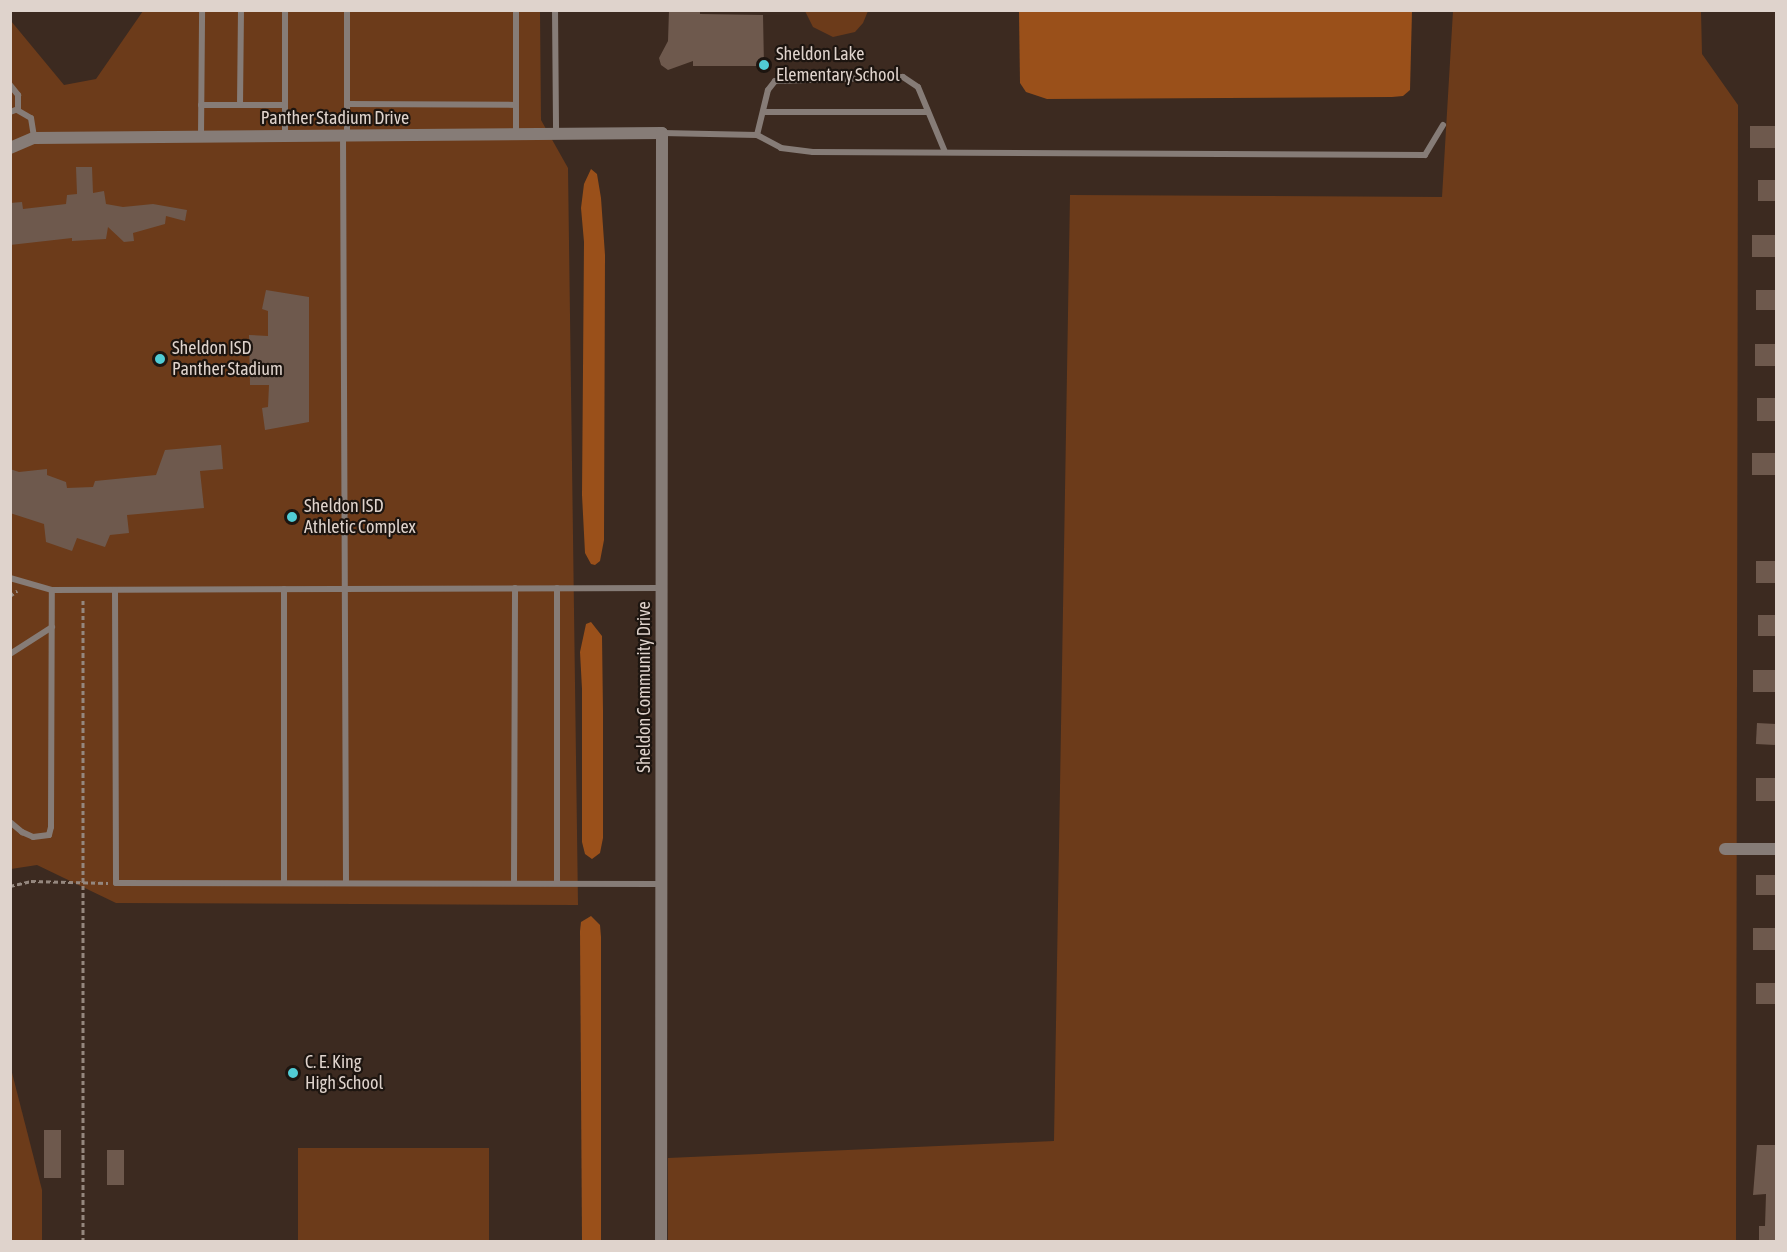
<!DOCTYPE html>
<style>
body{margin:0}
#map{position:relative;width:1787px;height:1252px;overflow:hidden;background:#3c2a20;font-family:"Asap Condensed",sans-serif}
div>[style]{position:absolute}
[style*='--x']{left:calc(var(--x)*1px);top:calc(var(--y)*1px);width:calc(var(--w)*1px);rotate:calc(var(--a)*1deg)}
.green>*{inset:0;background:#6c3b1a;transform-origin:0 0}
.water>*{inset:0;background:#9a501a}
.building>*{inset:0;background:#6e594d;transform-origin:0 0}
.path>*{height:3px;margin-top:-1.5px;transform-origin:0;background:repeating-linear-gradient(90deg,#95877e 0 4.5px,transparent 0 7.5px)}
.lane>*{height:6px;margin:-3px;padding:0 3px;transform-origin:3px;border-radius:3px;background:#867c77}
.street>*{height:12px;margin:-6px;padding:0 6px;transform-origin:6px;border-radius:6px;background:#867c77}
.dots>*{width:16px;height:16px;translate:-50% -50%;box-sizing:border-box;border:3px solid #1d1510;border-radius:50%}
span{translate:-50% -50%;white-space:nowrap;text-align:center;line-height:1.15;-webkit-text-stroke:4.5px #1d1510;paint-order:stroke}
.poi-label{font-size:18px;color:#dfd3cc}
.left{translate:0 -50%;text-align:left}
.street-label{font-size:18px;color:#dfd3cc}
.frame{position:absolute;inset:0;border:12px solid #dfd3cc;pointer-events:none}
</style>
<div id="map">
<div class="green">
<div style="clip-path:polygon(143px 11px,540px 11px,541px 120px,568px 168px,578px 905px,116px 903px,37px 865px,11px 869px,11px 21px,64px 85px,96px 79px)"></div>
<div style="clip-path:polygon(805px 11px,805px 10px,868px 11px,863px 23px,855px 32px,833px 37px,813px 27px)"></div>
<div style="clip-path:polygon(1453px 11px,1701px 11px,1702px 54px,1738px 105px,1736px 1241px,668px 1241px,668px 1158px,1054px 1141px,1070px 195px,1442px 197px)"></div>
<div style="clip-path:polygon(10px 1065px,42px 1190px,42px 1241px,11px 1241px)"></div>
<div style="left:298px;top:1148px;width:191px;height:93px"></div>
</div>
<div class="water">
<div style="clip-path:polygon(1019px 11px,1412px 11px,1410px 90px,1403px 96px,1392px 97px,1047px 99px,1026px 92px,1020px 83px)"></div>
<div style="clip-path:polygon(591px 169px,597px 174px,601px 198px,605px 255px,604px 540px,600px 561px,595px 565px,591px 564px,585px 553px,582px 495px,584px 242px,581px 208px,584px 184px)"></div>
<div style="clip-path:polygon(591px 622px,602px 636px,603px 712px,603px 838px,600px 853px,592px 859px,585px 854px,582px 842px,582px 689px,580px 652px,586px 624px)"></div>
<div style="clip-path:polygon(591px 916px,600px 925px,601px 937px,601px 1242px,582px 1241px,580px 931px,581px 922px)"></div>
</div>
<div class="building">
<div style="clip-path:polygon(669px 10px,700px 10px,700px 14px,763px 15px,764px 66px,693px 66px,693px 61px,668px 70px,661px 65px,659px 58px,668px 41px)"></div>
<div style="left:1750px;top:126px;width:26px;height:22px"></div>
<div style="clip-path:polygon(76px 167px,92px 167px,93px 193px,104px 191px,106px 204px,123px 207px,153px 204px,187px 210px,185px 221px,166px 216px,165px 224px,133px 233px,134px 241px,124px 242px,108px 227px,106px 239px,72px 241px,72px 238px,10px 245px,10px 203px,22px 202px,23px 209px,66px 204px,67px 195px,77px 194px)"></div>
<div style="left:1758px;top:180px;width:18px;height:21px"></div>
<div style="left:1752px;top:235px;width:24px;height:22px"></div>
<div style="clip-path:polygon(266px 290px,309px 297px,309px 422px,265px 430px,262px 408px,268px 407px,269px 385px,250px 385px,249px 335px,268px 336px,268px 311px,262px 309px)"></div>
<div style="left:1756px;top:290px;width:20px;height:20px"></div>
<div style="left:1755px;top:344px;width:21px;height:22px"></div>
<div style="left:1757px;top:398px;width:19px;height:23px"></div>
<div style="clip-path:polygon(221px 445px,223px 469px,200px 471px,204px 508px,127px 515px,129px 533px,110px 535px,105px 547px,77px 538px,72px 551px,46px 542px,44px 524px,10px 513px,10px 469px,19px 472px,47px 469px,47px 475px,66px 482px,67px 488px,93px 487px,95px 481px,156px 475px,165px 450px)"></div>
<div style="left:1752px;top:453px;width:24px;height:22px"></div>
<div style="left:1756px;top:561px;width:20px;height:22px"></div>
<div style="left:1758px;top:615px;width:18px;height:21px"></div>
<div style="left:1753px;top:670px;width:23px;height:22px"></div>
<div style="left:1757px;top:723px;width:19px;height:21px;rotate:3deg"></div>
<div style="left:1756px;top:778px;width:20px;height:23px"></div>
<div style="left:1756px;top:875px;width:20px;height:20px"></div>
<div style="left:1753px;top:928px;width:23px;height:22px"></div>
<div style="left:1756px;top:983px;width:20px;height:21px"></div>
<div style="left:44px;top:1130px;width:17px;height:48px"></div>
<div style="clip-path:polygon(1757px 1145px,1776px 1145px,1776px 1242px,1759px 1242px,1759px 1226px,1765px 1226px,1766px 1194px,1753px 1195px)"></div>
<div style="left:107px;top:1150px;width:17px;height:35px"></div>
</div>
<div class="path">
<div style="--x:10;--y:596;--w:9;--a:-36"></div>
<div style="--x:10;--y:886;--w:22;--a:-13"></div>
<div style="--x:31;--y:881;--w:77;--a:1.5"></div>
<div style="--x:83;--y:1242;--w:644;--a:-90"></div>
</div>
<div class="lane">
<div style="--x:285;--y:10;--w:125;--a:90"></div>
<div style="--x:516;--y:10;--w:124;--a:90"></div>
<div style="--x:555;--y:10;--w:124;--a:89.5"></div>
<div style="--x:10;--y:85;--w:13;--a:51"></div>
<div style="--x:18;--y:95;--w:14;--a:90"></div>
<div style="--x:18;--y:109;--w:9;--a:159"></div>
<div style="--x:347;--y:104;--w:169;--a:0.3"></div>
<div style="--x:201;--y:105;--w:84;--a:0"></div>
<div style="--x:240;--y:105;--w:95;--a:-89.4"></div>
<div style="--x:17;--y:110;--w:16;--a:30"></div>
<div style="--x:31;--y:118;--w:19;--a:81"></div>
<div style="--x:763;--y:112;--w:165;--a:0"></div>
<div style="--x:662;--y:133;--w:95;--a:1.2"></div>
<div style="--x:757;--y:135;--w:27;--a:28"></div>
<div style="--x:781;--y:148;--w:32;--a:7"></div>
<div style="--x:813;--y:152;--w:612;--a:0.28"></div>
<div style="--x:1425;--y:155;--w:35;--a:-59"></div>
<div style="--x:347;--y:135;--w:125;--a:-90"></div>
<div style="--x:757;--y:135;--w:46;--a:-76.3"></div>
<div style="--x:768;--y:90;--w:11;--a:-52"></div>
<div style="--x:775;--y:81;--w:128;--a:-1.8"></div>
<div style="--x:903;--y:77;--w:18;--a:34"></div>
<div style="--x:918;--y:87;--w:70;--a:67.4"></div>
<div style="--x:201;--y:136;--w:126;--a:-89.5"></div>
<div style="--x:343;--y:136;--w:747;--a:89.77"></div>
<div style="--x:10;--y:578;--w:44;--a:15.9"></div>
<div style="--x:52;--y:590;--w:609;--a:-0.19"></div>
<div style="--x:115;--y:590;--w:293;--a:89.8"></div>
<div style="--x:116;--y:883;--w:545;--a:0.11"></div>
<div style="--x:10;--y:654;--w:50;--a:-32.7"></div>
<div style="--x:10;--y:822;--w:16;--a:40"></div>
<div style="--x:22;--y:832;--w:12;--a:24"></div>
<div style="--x:33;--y:837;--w:16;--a:-7"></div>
<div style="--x:49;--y:835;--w:8;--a:-76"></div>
<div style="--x:51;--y:827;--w:237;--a:-89.8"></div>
<div style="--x:284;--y:883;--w:294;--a:-90"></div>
<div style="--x:514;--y:883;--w:295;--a:-89.8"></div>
<div style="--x:557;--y:883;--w:295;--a:-90"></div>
</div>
<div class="street">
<div style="--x:10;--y:148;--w:26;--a:-23"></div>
<div style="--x:34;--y:138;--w:628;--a:-0.46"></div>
<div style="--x:662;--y:133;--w:1109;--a:90.05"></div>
<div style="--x:1725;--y:849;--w:51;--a:0"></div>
</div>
<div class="dots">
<div style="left:764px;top:65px;background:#51ccd5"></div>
<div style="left:160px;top:359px;background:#51ccd5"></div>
<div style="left:292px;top:517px;background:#51ccd5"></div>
<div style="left:293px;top:1073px;background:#51ccd5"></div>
</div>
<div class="poi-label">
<span class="left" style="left:776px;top:65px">Sheldon Lake<br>Elementary School</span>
<span class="left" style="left:172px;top:359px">Sheldon ISD<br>Panther Stadium</span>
<span class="left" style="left:304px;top:517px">Sheldon ISD<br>Athletic Complex</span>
<span class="left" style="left:305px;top:1073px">C. E. King<br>High School</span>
</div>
<div class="street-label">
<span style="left:335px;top:118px">Panther Stadium Drive</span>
<span style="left:644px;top:687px;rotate:-90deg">Sheldon Community Drive</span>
</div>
<div class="frame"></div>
</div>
